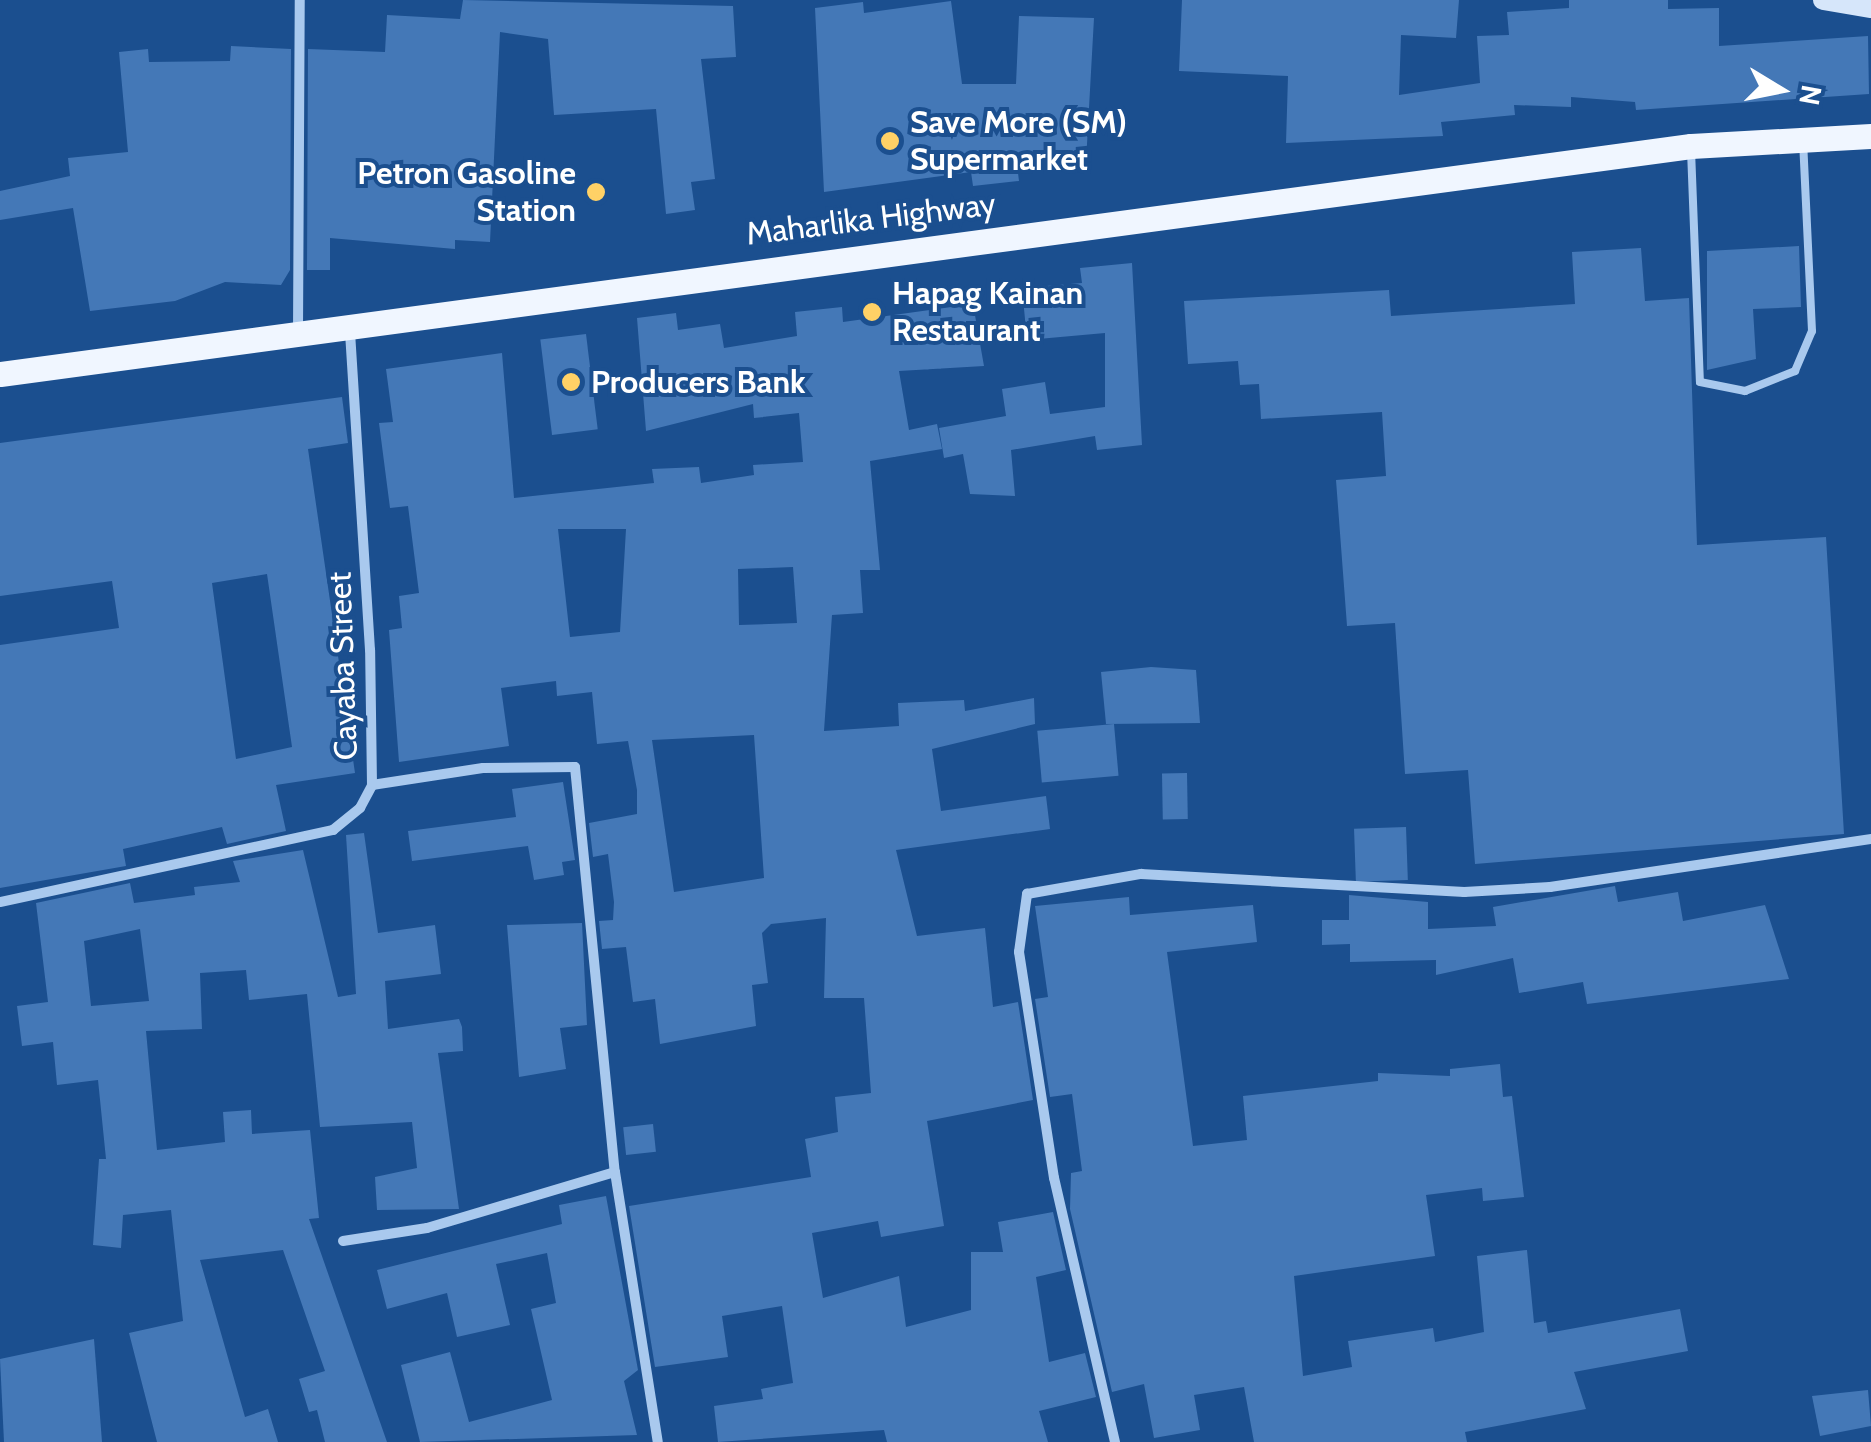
<!DOCTYPE html>
<style>
body{margin:0}
#map{position:relative;width:1871px;height:1442px;overflow:hidden;background:#1b4f8f;font-family:Cabin,sans-serif}
div>[style]{position:absolute}
[style*='--x']{left:calc(var(--x)*1px);top:calc(var(--y)*1px);width:calc(var(--w)*1px);rotate:calc(var(--a)*1deg)}
.building>*{inset:0;background:#4478b7;transform-origin:0 0}
.lane>*{height:8px;margin:-4px;padding:0 4px;transform-origin:4px;border-radius:4px;background:#a9c9ee}
.street>*{height:10px;margin:-5px;padding:0 5px;transform-origin:5px;border-radius:5px;background:#a9c9ee}
.secondary>*{height:20px;margin:-10px;padding:0 10px;transform-origin:10px;border-radius:10px;background:#d6e6fa}
.primary>*{height:25px;margin:-12.5px;padding:0 12.5px;transform-origin:12.5px;border-radius:12.5px;background:#f0f6ff}
.dots>*{width:28px;height:28px;translate:-50% -50%;box-sizing:border-box;border:5px solid #1b4f8f;border-radius:50%}
span{translate:-50% -50%;white-space:nowrap;text-align:center;line-height:1.15;-webkit-text-stroke:8px #1b4f8f;paint-order:stroke}
.poi-label{font-size:32px;color:#fff;font-weight:700}
.left{translate:0 -50%;text-align:left}
.right{translate:-100% -50%;text-align:right}
.street-label{font-size:32px;color:#fff}
.north{position:absolute;left:1731px;top:40px;width:100px;height:100px;-webkit-text-stroke:8px #1b4f8f;paint-order:stroke;rotate:100deg;font-size:28px;font-weight:700;line-height:40px;text-align:center;color:#fff}
.north::after{content:'';display:block;margin:auto;width:35px;height:45px;background:#fff;clip-path:polygon(50% 0,100% 100%,50% 72%,0 100%)}
</style>
<div id="map">
<div class="building">
<div style="clip-path:polygon(463px 0,733px 6px,736px 57px,701px 59px,715px 179px,691px 182px,695px 210px,666px 214px,656px 109px,554px 115px,548px 39px,500px 32px,490px 242px,455px 240px,455px 249px,330px 238px,330px 270px,307px 270px,308px 49px,385px 52px,387px 15px,460px 19px)"></div>
<div style="clip-path:polygon(1182px 0,1459px 0,1456px 38px,1401px 35px,1399px 95px,1480px 83px,1477px 36px,1509px 35px,1507px 12px,1569px 8px,1569px 0,1668px 0,1668px 9px,1719px 8px,1719px 46px,1868px 36px,1869px 94px,1636px 110px,1635px 102px,1571px 97px,1571px 107px,1514px 105px,1515px 115px,1441px 122px,1443px 136px,1286px 143px,1288px 76px,1179px 71px)"></div>
<div style="clip-path:polygon(951px 1px,962px 84px,1016px 84px,1019px 16px,1094px 18px,1086px 162px,1057px 160px,1057px 172px,1018px 173px,1019px 181px,973px 186px,971px 172px,824px 192px,815px 8px,863px 2px,864px 13px)"></div>
<div style="clip-path:polygon(231px 46px,291px 49px,290px 270px,281px 285px,225px 282px,175px 301px,90px 311px,73px 208px,0 220px,0 191px,70px 176px,68px 158px,128px 152px,119px 52px,148px 49px,149px 62px,230px 61px)"></div>
<div style="clip-path:polygon(1799px 246px,1801px 307px,1753px 309px,1756px 359px,1707px 370px,1707px 251px)"></div>
<div style="clip-path:polygon(1641px 248px,1645px 301px,1689px 298px,1697px 545px,1826px 537px,1844px 834px,1475px 864px,1468px 770px,1405px 774px,1395px 623px,1347px 626px,1336px 480px,1386px 476px,1382px 412px,1261px 419px,1259px 384px,1240px 385px,1238px 361px,1188px 364px,1184px 301px,1389px 290px,1391px 316px,1575px 304px,1572px 252px)"></div>
<div style="clip-path:polygon(1132px 263px,1142px 445px,1097px 450px,1095px 436px,1011px 450px,1015px 496px,970px 494px,963px 454px,944px 458px,939px 428px,1006px 416px,1002px 389px,1045px 382px,1050px 414px,1105px 407px,1105px 333px,1027px 340px,1022px 288px,1082px 283px,1080px 268px)"></div>
<div style="clip-path:polygon(evenodd,973px 304px,984px 366px,899px 371px,909px 430px,937px 424px,942px 449px,870px 461px,880px 570px,860px 570px,863px 613px,832px 615px,824px 731px,899px 726px,898px 703px,964px 700px,965px 711px,1034px 698px,1035px 724px,932px 749px,941px 811px,1046px 796px,1050px 829px,896px 850px,917px 936px,985px 928px,993px 1007px,1018px 1002px,1033px 1100px,927px 1121px,944px 1226px,881px 1237px,878px 1221px,812px 1233px,823px 1298px,899px 1276px,906px 1327px,971px 1310px,971px 1252px,1003px 1252px,998px 1222px,1053px 1212px,1066px 1270px,1036px 1277px,1049px 1362px,1085px 1353px,1096px 1397px,1039px 1411px,1048px 1442px,887px 1442px,884px 1430px,718px 1442px,714px 1406px,763px 1399px,761px 1389px,793px 1383px,782px 1306px,722px 1316px,728px 1357px,655px 1367px,629px 1206px,811px 1177px,805px 1139px,838px 1132px,835px 1097px,871px 1093px,864px 998px,824px 998px,826px 918px,771px 924px,762px 933px,768px 983px,752px 985px,756px 1026px,660px 1044px,655px 999px,633px 1002px,626px 947px,602px 949px,599px 921px,613px 920px,614px 902px,608px 854px,593px 857px,589px 823px,637px 814px,637px 790px,628px 741px,597px 744px,592px 692px,557px 696px,556px 681px,501px 688px,509px 746px,399px 762px,389px 630px,402px 628px,399px 596px,419px 593px,408px 506px,390px 508px,379px 423px,393px 422px,386px 369px,502px 353px,514px 498px,654px 483px,652px 469px,699px 467px,701px 483px,754px 475px,753px 465px,803px 462px,799px 413px,754px 418px,753px 404px,646px 431px,637px 318px,676px 313px,678px 330px,720px 324px,724px 348px,797px 336px,795px 312px,842px 307px,843px 322px,973px 304px,558px 529px,626px 529px,620px 632px,570px 637px,558px 529px,973px 304px,793px 567px,797px 623px,739px 625px,738px 569px,793px 567px,973px 304px,754px 735px,764px 878px,674px 892px,652px 740px,754px 735px)"></div>
<div style="left:586px;top:334px;width:96px;height:46px;rotate:83deg"></div>
<div style="clip-path:polygon(evenodd,342px 397px,348px 443px,308px 449px,355px 773px,276px 785px,286px 831px,227px 844px,222px 827px,123px 849px,126px 866px,0 888px,0 645px,119px 628px,112px 581px,0 596px,0 443px,342px 397px,267px 574px,292px 747px,236px 759px,212px 583px,267px 574px)"></div>
<div style="clip-path:polygon(1151px 667px,1196px 670px,1200px 723px,1106px 724px,1101px 672px)"></div>
<div style="left:1114px;top:724px;width:52px;height:77px;rotate:85deg"></div>
<div style="left:1187px;top:773px;width:46px;height:25px;rotate:89deg"></div>
<div style="clip-path:polygon(563px 782px,575px 860px,562px 862px,564px 875px,534px 880px,528px 846px,412px 861px,408px 831px,516px 817px,512px 789px)"></div>
<div style="left:1406px;top:827px;width:53px;height:52px;rotate:88deg"></div>
<div style="clip-path:polygon(evenodd,364px 833px,378px 933px,435px 925px,441px 974px,385px 981px,388px 1029px,459px 1019px,462px 1027px,463px 1051px,438px 1053px,459px 1209px,377px 1210px,375px 1177px,417px 1168px,412px 1122px,320px 1127px,307px 994px,249px 1000px,246px 970px,200px 973px,202px 1029px,146px 1031px,157px 1150px,225px 1142px,223px 1112px,251px 1110px,252px 1134px,310px 1130px,319px 1218px,309px 1219px,387px 1442px,325px 1442px,317px 1410px,309px 1412px,299px 1379px,325px 1371px,283px 1250px,200px 1260px,245px 1417px,268px 1409px,278px 1442px,157px 1442px,129px 1333px,183px 1321px,171px 1210px,123px 1215px,121px 1248px,93px 1245px,99px 1159px,106px 1159px,98px 1080px,57px 1085px,53px 1042px,22px 1046px,17px 1006px,48px 1002px,36px 903px,130px 883px,134px 903px,195px 895px,194px 887px,240px 882px,233px 861px,303px 850px,338px 997px,356px 994px,346px 835px,364px 833px,140px 929px,149px 1001px,91px 1006px,84px 941px,140px 929px)"></div>
<div style="clip-path:polygon(1615px 886px,1618px 902px,1678px 892px,1683px 921px,1765px 905px,1789px 979px,1587px 1004px,1583px 982px,1519px 993px,1513px 958px,1436px 975px,1436px 960px,1350px 962px,1350px 944px,1322px 945px,1322px 920px,1349px 920px,1349px 895px,1428px 902px,1428px 929px,1496px 926px,1493px 907px)"></div>
<div style="clip-path:polygon(1129px 897px,1130px 915px,1253px 905px,1257px 942px,1167px 952px,1193px 1146px,1247px 1140px,1243px 1096px,1378px 1081px,1378px 1073px,1450px 1076px,1450px 1069px,1500px 1064px,1503px 1097px,1512px 1096px,1524px 1197px,1483px 1201px,1482px 1188px,1426px 1195px,1435px 1256px,1294px 1276px,1303px 1376px,1352px 1367px,1348px 1341px,1433px 1328px,1435px 1342px,1484px 1332px,1477px 1256px,1527px 1250px,1534px 1323px,1546px 1321px,1548px 1333px,1680px 1309px,1688px 1351px,1574px 1372px,1586px 1409px,1465px 1432px,1467px 1442px,1254px 1442px,1244px 1387px,1194px 1395px,1200px 1430px,1154px 1438px,1144px 1384px,1112px 1392px,1070px 1209px,1071px 1173px,1082px 1171px,1072px 1094px,1050px 1097px,1035px 999px,1048px 997px,1035px 906px)"></div>
<div style="clip-path:polygon(582px 923px,587px 1025px,560px 1028px,566px 1069px,519px 1077px,507px 925px)"></div>
<div style="left:653px;top:1124px;width:28px;height:30px;rotate:84deg"></div>
<div style="clip-path:polygon(606px 1196px,638px 1370px,624px 1381px,637px 1435px,420px 1442px,401px 1365px,450px 1352px,469px 1422px,552px 1400px,531px 1309px,556px 1303px,547px 1253px,496px 1264px,510px 1325px,457px 1337px,447px 1293px,387px 1309px,377px 1270px,562px 1224px,559px 1205px)"></div>
<div style="clip-path:polygon(94px 1339px,102px 1442px,4px 1442px,0 1359px)"></div>
<div style="clip-path:polygon(1868px 1390px,1871px 1426px,1820px 1436px,1812px 1396px)"></div>
</div>
<div class="lane">
<div style="--x:1691;--y:150;--w:232;--a:87.8"></div>
<div style="--x:1700;--y:382;--w:46;--a:11.3"></div>
<div style="--x:1745;--y:391;--w:54;--a:-21.8"></div>
<div style="--x:1795;--y:371;--w:43;--a:-67"></div>
<div style="--x:1812;--y:331;--w:188;--a:-92.7"></div>
</div>
<div class="street">
<div style="--x:298;--y:332;--w:332;--a:-89.7"></div>
<div style="--x:372;--y:785;--w:112;--a:-8.7"></div>
<div style="--x:483;--y:768;--w:92;--a:-0.6"></div>
<div style="--x:575;--y:767;--w:407;--a:84.4"></div>
<div style="--x:615;--y:1172;--w:273;--a:81"></div>
<div style="--x:0;--y:902;--w:341;--a:-12.2"></div>
<div style="--x:333;--y:830;--w:35;--a:-39"></div>
<div style="--x:360;--y:808;--w:26;--a:-62"></div>
<div style="--x:372;--y:785;--w:135;--a:-90.8"></div>
<div style="--x:370;--y:650;--w:323;--a:-93.6"></div>
<div style="--x:343;--y:1241;--w:85;--a:-8.8"></div>
<div style="--x:427;--y:1228;--w:196;--a:-16.6"></div>
<div style="--x:1115;--y:1442;--w:271;--a:-103"></div>
<div style="--x:1054;--y:1178;--w:229;--a:-98.8"></div>
<div style="--x:1019;--y:952;--w:59;--a:-82.1"></div>
<div style="--x:1027;--y:894;--w:116;--a:-10"></div>
<div style="--x:1141;--y:874;--w:324;--a:3.2"></div>
<div style="--x:1464;--y:892;--w:86;--a:-3.3"></div>
<div style="--x:1550;--y:887;--w:325;--a:-8.5"></div>
</div>
<div class="secondary">
<div style="--x:1823;--y:0;--w:49;--a:9.5"></div>
</div>
<div class="primary">
<div style="--x:0;--y:374;--w:1706;--a:-7.68"></div>
<div style="--x:1691;--y:146;--w:180;--a:-3.2"></div>
</div>
<div class="dots">
<div style="left:890px;top:141px;background:#ffd166"></div>
<div style="left:596px;top:192px;background:#ffd166"></div>
<div style="left:872px;top:312px;background:#ffd166"></div>
<div style="left:571px;top:382px;background:#ffd166"></div>
</div>
<div class="poi-label">
<span class="left" style="left:910px;top:141px">Save More (SM)<br>Supermarket</span>
<span class="right" style="left:576px;top:192px">Petron Gasoline<br>Station</span>
<span class="left" style="left:892px;top:312px">Hapag Kainan<br>Restaurant</span>
<span class="left" style="left:591px;top:382px">Producers Bank</span>
</div>
<div class="street-label">
<span style="left:871px;top:219px;rotate:-7deg">Maharlika Highway</span>
<span style="left:343px;top:666px;rotate:-92deg">Cayaba Street</span>
</div>
<div class="north">N</div>
</div>
